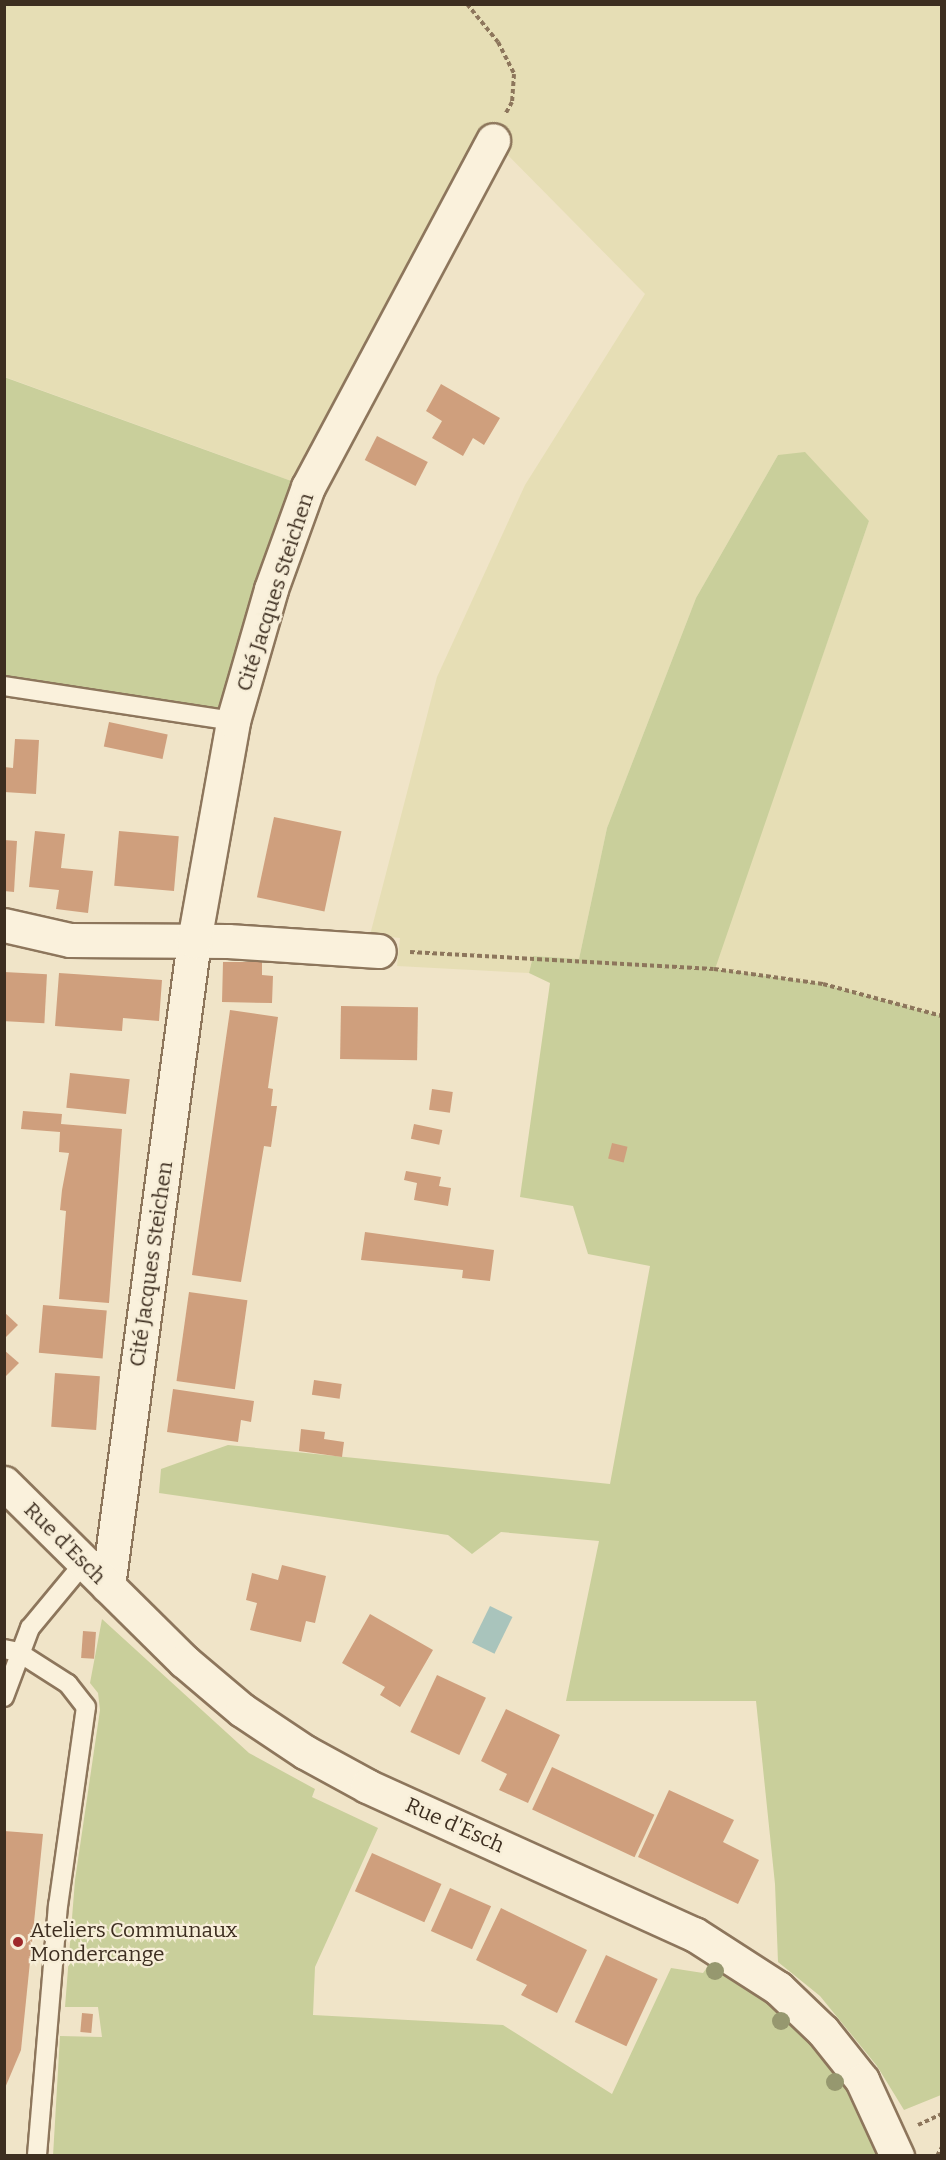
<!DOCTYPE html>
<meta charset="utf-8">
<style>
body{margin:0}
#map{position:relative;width:946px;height:2160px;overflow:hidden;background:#f0e4c8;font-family:Bitter,serif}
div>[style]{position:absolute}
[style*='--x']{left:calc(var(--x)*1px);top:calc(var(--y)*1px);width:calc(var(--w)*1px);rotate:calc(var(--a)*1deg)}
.farmland>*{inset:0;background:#e6deb5}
.green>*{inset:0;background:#c9cf9b}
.water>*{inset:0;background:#a9c4bc;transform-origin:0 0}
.building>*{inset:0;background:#cf9f7d;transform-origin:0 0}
.path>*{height:4px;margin-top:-2px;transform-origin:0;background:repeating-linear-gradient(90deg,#8d765c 0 4.5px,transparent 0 7.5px)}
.roads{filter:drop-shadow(2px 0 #8d765c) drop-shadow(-2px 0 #8d765c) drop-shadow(0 2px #8d765c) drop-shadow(0 -2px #8d765c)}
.lane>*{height:18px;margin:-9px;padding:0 9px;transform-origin:9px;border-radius:9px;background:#faf1dc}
.street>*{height:33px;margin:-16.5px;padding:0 16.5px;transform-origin:16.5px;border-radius:16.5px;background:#faf1dc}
.secondary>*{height:33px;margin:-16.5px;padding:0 16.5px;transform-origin:16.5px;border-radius:16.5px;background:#faf1dc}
.trees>*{width:18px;height:18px;margin:-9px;border-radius:50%;background:#96986f}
.dots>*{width:16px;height:16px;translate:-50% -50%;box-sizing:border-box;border:3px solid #f7eed8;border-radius:50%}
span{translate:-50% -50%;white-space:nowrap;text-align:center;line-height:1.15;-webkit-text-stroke:4.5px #f7eed8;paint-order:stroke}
.street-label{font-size:21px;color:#3d2e20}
.poi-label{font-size:21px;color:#3d2e20}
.left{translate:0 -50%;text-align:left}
.frame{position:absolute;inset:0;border:6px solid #3d2e20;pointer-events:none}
</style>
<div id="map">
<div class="farmland">
<div style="clip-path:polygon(4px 5px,941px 5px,941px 1016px,823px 984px,714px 969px,869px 521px,778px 455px,696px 598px,607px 828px,579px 959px,533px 956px,529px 973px,397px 966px,400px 938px,370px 935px,437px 677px,525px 485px,645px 294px,493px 140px,308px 487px,5px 377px)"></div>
</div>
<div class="green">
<div style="clip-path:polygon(4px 377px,308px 487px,233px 721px,5px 686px)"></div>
<div style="clip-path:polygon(805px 452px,869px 521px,715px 969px,823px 984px,941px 1016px,941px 2095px,904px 2110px,877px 2066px,820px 1996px,778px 1962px,775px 1884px,756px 1701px,566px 1701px,599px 1541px,501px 1532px,472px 1554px,448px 1535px,159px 1493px,161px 1469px,228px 1445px,610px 1484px,650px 1266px,588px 1254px,573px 1206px,520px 1197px,550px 983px,529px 973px,533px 956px,579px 959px,607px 828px,696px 598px,778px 455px)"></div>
<div style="clip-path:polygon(102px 1619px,249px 1753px,315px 1789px,312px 1797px,378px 1828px,315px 1967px,313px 2015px,503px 2025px,612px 2094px,671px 1968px,703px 1973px,711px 1962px,764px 1996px,811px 2041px,847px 2088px,881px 2156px,53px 2156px,60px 2036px,102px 2037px,98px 2007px,65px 2007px,75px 1880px,100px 1710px,98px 1693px,90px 1683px)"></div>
</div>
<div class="water">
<div style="left:490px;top:1606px;width:25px;height:41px;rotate:26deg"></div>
</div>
<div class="building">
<div style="clip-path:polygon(441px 384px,500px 418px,484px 445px,473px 438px,463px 456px,432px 438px,442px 421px,426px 411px)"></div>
<div style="left:377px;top:436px;width:57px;height:27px;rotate:27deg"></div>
<div style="left:109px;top:722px;width:60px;height:25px;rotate:12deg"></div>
<div style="clip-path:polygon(15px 739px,39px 740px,36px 794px,4px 792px,4px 767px,13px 768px)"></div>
<div style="left:274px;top:817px;width:69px;height:82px;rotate:12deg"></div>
<div style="clip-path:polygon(35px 831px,65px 834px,61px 868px,93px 871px,88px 913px,56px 909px,59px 890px,29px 887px)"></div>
<div style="left:119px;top:831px;width:60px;height:55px;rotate:5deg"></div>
<div style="clip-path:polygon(4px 840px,17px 841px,14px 892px,4px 891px)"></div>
<div style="clip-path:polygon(223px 962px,262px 962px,262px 975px,273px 976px,272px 1003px,222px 1002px)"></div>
<div style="left:4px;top:972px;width:43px;height:49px;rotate:3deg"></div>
<div style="clip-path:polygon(59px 973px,162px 980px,159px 1021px,123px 1018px,122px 1031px,55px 1026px)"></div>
<div style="left:341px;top:1006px;width:77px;height:53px;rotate:1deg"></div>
<div style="clip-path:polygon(230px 1010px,278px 1017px,268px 1088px,273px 1089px,271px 1106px,277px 1106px,271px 1147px,264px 1146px,241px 1282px,192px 1275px)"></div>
<div style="left:70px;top:1073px;width:60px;height:35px;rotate:6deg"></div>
<div style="left:432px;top:1089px;width:21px;height:21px;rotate:8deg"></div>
<div style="clip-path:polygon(23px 1111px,62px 1114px,61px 1124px,122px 1129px,109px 1303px,59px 1299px,66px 1211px,60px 1210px,62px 1190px,69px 1153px,59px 1152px,60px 1132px,21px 1129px)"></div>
<div style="left:414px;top:1124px;width:29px;height:15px;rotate:12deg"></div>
<div style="left:612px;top:1143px;width:16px;height:16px;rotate:14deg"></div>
<div style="clip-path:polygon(406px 1171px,441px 1177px,439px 1186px,451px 1188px,448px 1206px,414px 1200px,417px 1183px,404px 1180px)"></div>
<div style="clip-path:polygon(365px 1232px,494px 1250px,490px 1281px,462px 1278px,463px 1270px,361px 1260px)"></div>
<div style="left:189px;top:1292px;width:59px;height:90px;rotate:8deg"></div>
<div style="left:43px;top:1305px;width:64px;height:48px;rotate:5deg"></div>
<div style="clip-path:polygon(4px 1312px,18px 1325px,4px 1339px)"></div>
<div style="clip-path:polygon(4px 1350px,19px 1363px,4px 1378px)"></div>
<div style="left:55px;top:1373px;width:45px;height:54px;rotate:4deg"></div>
<div style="left:314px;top:1380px;width:28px;height:15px;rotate:8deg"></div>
<div style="clip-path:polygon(173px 1389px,254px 1401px,251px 1422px,241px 1420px,238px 1442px,167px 1432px)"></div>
<div style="clip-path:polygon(301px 1429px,325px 1432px,324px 1439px,344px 1442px,342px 1457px,299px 1451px)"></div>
<div style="clip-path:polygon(282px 1565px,326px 1576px,315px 1623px,306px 1621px,301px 1642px,250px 1630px,257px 1603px,246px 1600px,252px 1573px,278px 1580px)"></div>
<div style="clip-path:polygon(370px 1614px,433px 1650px,400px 1707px,380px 1695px,385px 1687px,342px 1663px)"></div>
<div style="left:83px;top:1631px;width:13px;height:27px;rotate:4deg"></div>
<div style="left:437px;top:1675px;width:54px;height:63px;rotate:25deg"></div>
<div style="clip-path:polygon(506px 1709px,560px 1735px,528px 1803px,499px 1790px,507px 1774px,481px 1761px)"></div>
<div style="left:552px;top:1767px;width:113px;height:47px;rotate:25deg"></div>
<div style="clip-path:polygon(669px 1790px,734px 1820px,723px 1842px,759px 1860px,738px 1904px,638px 1857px)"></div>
<div style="clip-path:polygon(4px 1831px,43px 1834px,21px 2050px,5px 2088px)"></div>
<div style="left:372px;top:1853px;width:76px;height:42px;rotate:24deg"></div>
<div style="left:450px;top:1888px;width:45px;height:47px;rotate:24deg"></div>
<div style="clip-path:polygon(501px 1908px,587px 1950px,557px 2013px,521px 1995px,527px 1985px,476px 1960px)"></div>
<div style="left:606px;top:1955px;width:57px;height:74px;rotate:25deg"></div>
<div style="left:82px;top:2013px;width:11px;height:19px;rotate:5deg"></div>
</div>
<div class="path">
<div style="--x:467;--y:4;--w:49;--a:50.8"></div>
<div style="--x:498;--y:42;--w:36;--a:63"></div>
<div style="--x:514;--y:74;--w:28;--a:94"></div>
<div style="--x:512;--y:102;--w:13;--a:119"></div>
<div style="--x:410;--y:952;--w:304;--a:3.2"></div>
<div style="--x:714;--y:969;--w:110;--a:7.8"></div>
<div style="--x:823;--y:984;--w:123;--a:15.1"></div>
<div style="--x:918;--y:2125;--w:26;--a:-25"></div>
<div style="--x:937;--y:2156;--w:10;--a:-61"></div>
</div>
<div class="roads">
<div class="lane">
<div style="--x:4;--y:686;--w:232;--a:8.7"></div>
<div style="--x:4;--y:1649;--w:14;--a:12"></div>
<div style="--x:18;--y:1652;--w:59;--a:32.6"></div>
<div style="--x:68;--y:1684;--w:29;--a:52"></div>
<div style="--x:86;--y:1707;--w:200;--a:98"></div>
<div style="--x:58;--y:1905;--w:252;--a:94.8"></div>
<div style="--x:4;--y:1697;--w:74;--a:-69.4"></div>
<div style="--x:30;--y:1628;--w:85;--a:-50.3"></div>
</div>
<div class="street">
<div style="--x:4;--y:925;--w:68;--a:12.8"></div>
<div style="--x:70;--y:940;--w:158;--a:0.4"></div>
<div style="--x:228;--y:941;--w:151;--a:3.8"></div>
<div style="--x:108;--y:1586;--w:651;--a:-82.41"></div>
<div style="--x:194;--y:941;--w:223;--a:-79.9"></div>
<div style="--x:233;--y:721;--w:137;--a:-73.9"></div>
<div style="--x:271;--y:589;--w:109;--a:-70.1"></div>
<div style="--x:308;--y:487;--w:393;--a:-61.9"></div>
</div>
<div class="secondary">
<div style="--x:4;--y:1483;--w:253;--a:44.7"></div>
<div style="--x:184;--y:1661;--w:76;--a:40.2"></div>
<div style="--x:242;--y:1710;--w:76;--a:33.7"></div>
<div style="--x:305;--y:1752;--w:71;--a:28.7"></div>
<div style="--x:367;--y:1786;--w:359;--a:24.4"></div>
<div style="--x:694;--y:1934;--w:100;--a:32.7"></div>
<div style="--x:778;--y:1988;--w:62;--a:43.7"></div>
<div style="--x:823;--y:2031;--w:63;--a:51.5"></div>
<div style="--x:862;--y:2080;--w:84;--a:65.3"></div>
</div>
</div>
<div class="trees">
<div style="left:715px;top:1971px"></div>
<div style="left:781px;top:2021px"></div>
<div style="left:835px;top:2082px"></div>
</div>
<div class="dots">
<div style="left:18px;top:1942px;background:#9e2a2b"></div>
</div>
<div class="street-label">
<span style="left:275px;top:592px;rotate:-72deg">Cité Jacques Steichen</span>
<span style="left:151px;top:1264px;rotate:-82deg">Cité Jacques Steichen</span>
<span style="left:65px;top:1543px;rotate:45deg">Rue d'Esch</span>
<span style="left:455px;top:1825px;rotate:24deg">Rue d'Esch</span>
</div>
<div class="poi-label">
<span class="left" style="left:30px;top:1942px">Ateliers Communaux<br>Mondercange</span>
</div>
<div class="frame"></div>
</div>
